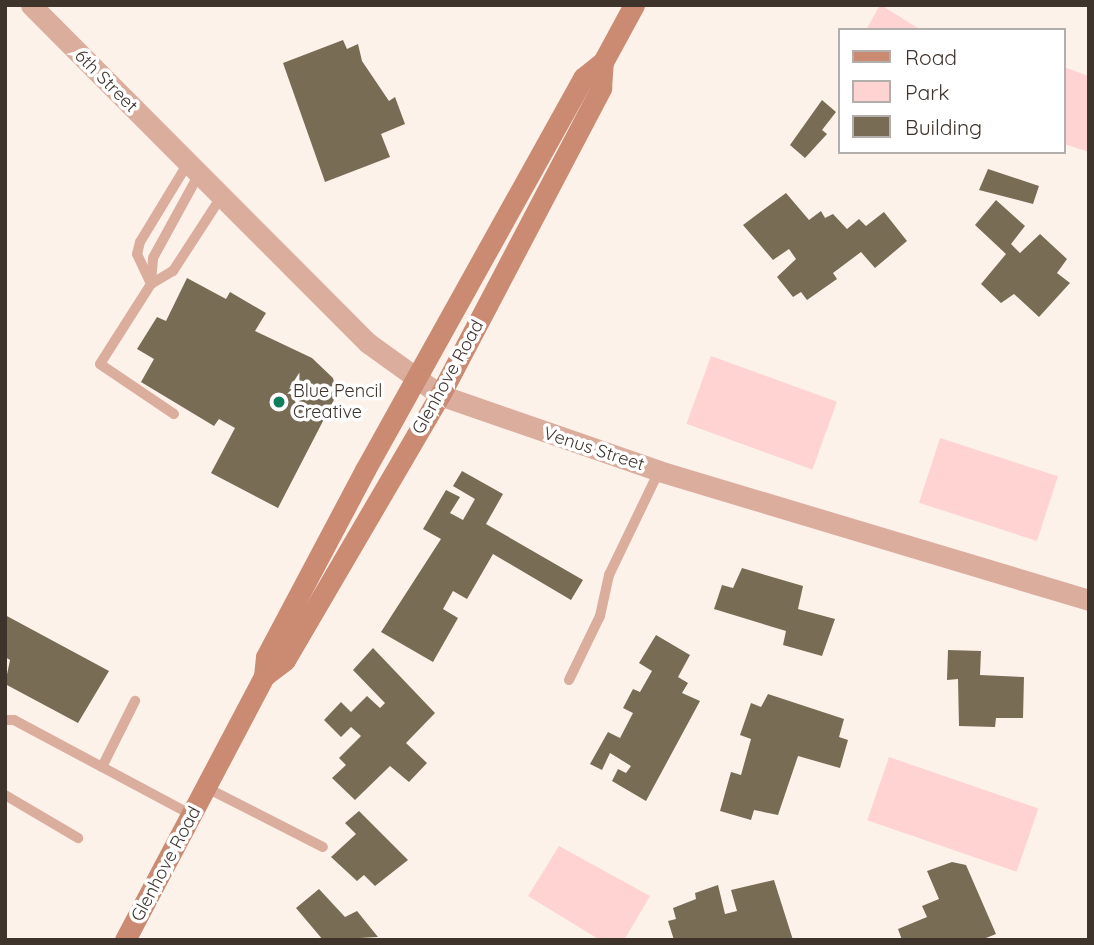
<!DOCTYPE html>
<style>
body{margin:0}
#map{position:relative;width:1094px;height:945px;overflow:hidden;background:#fcf2ea;font-family:Quicksand,sans-serif}
div>[style]{position:absolute}
[style*='--x']{left:calc(var(--x)*1px);top:calc(var(--y)*1px);width:calc(var(--w)*1px);rotate:calc(var(--a)*1deg)}
.green>*{inset:0;background:#fed3d2;transform-origin:0 0}
.building>*{inset:0;background:#796c54}
.lane>*{height:10px;margin:-5px;padding:0 5px;transform-origin:5px;border-radius:5px;background:#dbad9d}
.street>*{height:21px;margin:-10.5px;padding:0 10.5px;transform-origin:10.5px;border-radius:10.5px;background:#dbad9d}
.secondary>*{height:21px;margin:-10.5px;padding:0 10.5px;transform-origin:10.5px;border-radius:10.5px;background:#cb8a72}
.dots>*{width:19px;height:19px;translate:-50% -50%;box-sizing:border-box;border:4px solid #fff;border-radius:50%}
span{translate:-50% -50%;white-space:nowrap;text-align:center;line-height:1.15;-webkit-text-stroke:7px #fff;paint-order:stroke}
.street-label{font-size:18px;color:#3e342c}
.poi-label{font-size:18px;color:#3e342c}
.left{translate:0 -50%;text-align:left}
.frame{position:absolute;inset:0;border:7px solid #3e342c;pointer-events:none}
.legend{position:absolute;left:838px;top:28px;width:228px;height:126px;box-sizing:border-box;background:#fff;border:2px solid #b2aeab;margin:0;padding:9px 12px;list-style:none;font-size:21px;color:#3e342c}
.legend li{display:flex;align-items:center;gap:14px;height:35px}
.legend b{width:35px;border:2px solid #b2aeab}
</style>
<div id="map">
<div class="green">
<div style="clip-path:polygon(880px 5px,881px 5px,921px 30px,866px 30px)"></div>
<div style="clip-path:polygon(1064px 67px,1089px 76px,1089px 152px,1064px 144px)"></div>
<div style="left:711px;top:356px;width:134px;height:72px;rotate:20deg"></div>
<div style="left:940px;top:438px;width:124px;height:68px;rotate:18deg"></div>
<div style="left:889px;top:757px;width:158px;height:67px;rotate:19deg"></div>
<div style="clip-path:polygon(559px 846px,650px 896px,624px 940px,600px 940px,528px 896px)"></div>
</div>
<div class="building">
<div style="clip-path:polygon(343px 40px,347px 49px,358px 44px,362px 61px,389px 101px,395px 97px,405px 124px,381px 134px,390px 157px,325px 182px,283px 63px)"></div>
<div style="clip-path:polygon(822px 100px,836px 112px,822px 130px,827px 134px,805px 158px,790px 145px)"></div>
<div style="clip-path:polygon(988px 169px,1039px 186px,1033px 204px,979px 190px)"></div>
<div style="clip-path:polygon(786px 193px,809px 220px,821px 211px,825px 218px,833px 214px,847px 229px,859px 219px,866px 226px,884px 212px,907px 241px,875px 268px,861px 252px,833px 273px,837px 279px,807px 300px,801px 292px,793px 297px,777px 277px,796px 259px,789px 249px,773px 260px,743px 225px)"></div>
<div style="clip-path:polygon(996px 200px,1025px 226px,1011px 244px,1020px 253px,1040px 234px,1067px 259px,1057px 273px,1070px 283px,1039px 317px,1014px 294px,1001px 303px,981px 284px,1006px 254px,975px 225px)"></div>
<div style="clip-path:polygon(187px 278px,226px 299px,230px 292px,266px 313px,255px 331px,312px 358px,333px 378px,337px 394px,278px 508px,211px 473px,235px 428px,219px 419px,214px 426px,141px 382px,154px 359px,137px 349px,157px 317px,166px 321px)"></div>
<div style="clip-path:polygon(462px 471px,503px 494px,486px 524px,583px 580px,571px 600px,493px 554px,467px 599px,453px 591px,443px 609px,458px 618px,433px 662px,381px 632px,441px 539px,423px 529px,446px 490px,460px 497px,450px 513px,463px 520px,475px 499px,453px 486px)"></div>
<div style="clip-path:polygon(742px 568px,803px 586px,798px 609px,835px 619px,822px 656px,783px 645px,786px 631px,714px 609px,722px 585px,733px 588px)"></div>
<div style="clip-path:polygon(5px 615px,109px 671px,78px 723px,5px 684px,10px 660px,5px 657px)"></div>
<div style="clip-path:polygon(656px 635px,690px 655px,678px 677px,688px 683px,682px 693px,700px 701px,646px 801px,612px 781px,618px 769px,626px 773px,631px 766px,610px 753px,602px 770px,590px 764px,608px 732px,620px 738px,633px 713px,623px 708px,633px 689px,640px 692px,652px 671px,639px 663px)"></div>
<div style="clip-path:polygon(373px 648px,435px 713px,406px 743px,427px 763px,409px 782px,390px 766px,355px 800px,332px 778px,346px 765px,339px 758px,361px 736px,351px 727px,341px 737px,324px 720px,341px 702px,351px 712px,367px 696px,380px 708px,385px 703px,353px 670px)"></div>
<div style="clip-path:polygon(948px 650px,981px 651px,980px 675px,1024px 677px,1023px 718px,996px 718px,995px 727px,959px 726px,958px 679px,947px 680px)"></div>
<div style="clip-path:polygon(768px 694px,844px 719px,839px 737px,848px 740px,840px 768px,798px 756px,778px 815px,754px 810px,751px 820px,720px 811px,731px 772px,741px 775px,751px 739px,740px 735px,751px 703px,761px 707px)"></div>
<div style="clip-path:polygon(359px 811px,408px 860px,375px 886px,364px 875px,357px 881px,331px 857px,356px 834px,345px 823px)"></div>
<div style="clip-path:polygon(952px 862px,966px 865px,996px 934px,981px 940px,902px 940px,898px 929px,927px 917px,922px 906px,939px 899px,927px 871px)"></div>
<div style="clip-path:polygon(774px 880px,793px 940px,674px 940px,668px 921px,676px 919px,673px 908px,696px 899px,695px 893px,718px 885px,725px 914px,737px 911px,731px 890px)"></div>
<div style="clip-path:polygon(319px 889px,345px 917px,357px 911px,378px 937px,323px 940px,296px 908px)"></div>
</div>
<div class="lane">
<div style="--x:151;--y:282;--w:24;--a:-85"></div>
<div style="--x:153;--y:258;--w:96;--a:-61.3"></div>
<div style="--x:151;--y:284;--w:26;--a:-31"></div>
<div style="--x:173;--y:271;--w:88;--a:-57"></div>
<div style="--x:174;--y:414;--w:89;--a:-146"></div>
<div style="--x:100;--y:364;--w:95;--a:-57.5"></div>
<div style="--x:151;--y:284;--w:33;--a:-115"></div>
<div style="--x:137;--y:254;--w:12;--a:-76"></div>
<div style="--x:140;--y:242;--w:92;--a:-58.7"></div>
<div style="--x:569;--y:680;--w:71;--a:-64.2"></div>
<div style="--x:600;--y:616;--w:42;--a:-77.6"></div>
<div style="--x:609;--y:575;--w:115;--a:-64.3"></div>
<div style="--x:5;--y:720;--w:9;--a:0"></div>
<div style="--x:14;--y:720;--w:202;--a:28.1"></div>
<div style="--x:102;--y:767;--w:74;--a:-63.4"></div>
<div style="--x:207;--y:788;--w:130;--a:27"></div>
<div style="--x:5;--y:795;--w:85;--a:30.5"></div>
</div>
<div class="street">
<div style="--x:31;--y:5;--w:477;--a:45.1"></div>
<div style="--x:368;--y:343;--w:89;--a:35.8"></div>
<div style="--x:440;--y:395;--w:232;--a:19.1"></div>
<div style="--x:659;--y:471;--w:449;--a:16.7"></div>
</div>
<div class="secondary">
<div style="--x:264;--y:676;--w:26;--a:-37"></div>
<div style="--x:285;--y:660;--w:307;--a:-59.7"></div>
<div style="--x:440;--y:395;--w:347;--a:-62.3"></div>
<div style="--x:601;--y:88;--w:26;--a:-86"></div>
<div style="--x:125;--y:940;--w:298;--a:-62.2"></div>
<div style="--x:264;--y:676;--w:19;--a:-84"></div>
<div style="--x:266;--y:657;--w:212;--a:-62.1"></div>
<div style="--x:365;--y:470;--w:449;--a:-60.9"></div>
<div style="--x:583;--y:78;--w:26;--a:-39"></div>
<div style="--x:603;--y:62;--w:65;--a:-61.5"></div>
</div>
<div class="dots">
<div style="left:279px;top:402px;background:#107e5b"></div>
</div>
<div class="street-label">
<span style="left:106px;top:81px;rotate:45deg">6th Street</span>
<span style="left:448px;top:377px;rotate:-61deg">Glenhove Road</span>
<span style="left:594px;top:449px;rotate:18deg">Venus Street</span>
<span style="left:166px;top:864px;rotate:-62deg">Glenhove Road</span>
</div>
<div class="poi-label">
<span class="left" style="left:293px;top:402px">Blue Pencil<br>Creative</span>
</div>
<div class="frame"></div>
<ul class="legend">
<li><b style="height:9px;background:#cb8a72"></b>Road</li>
<li><b style="height:19px;background:#fed3d2"></b>Park</li>
<li><b style="height:19px;background:#796c54"></b>Building</li>
</ul>
</div>
